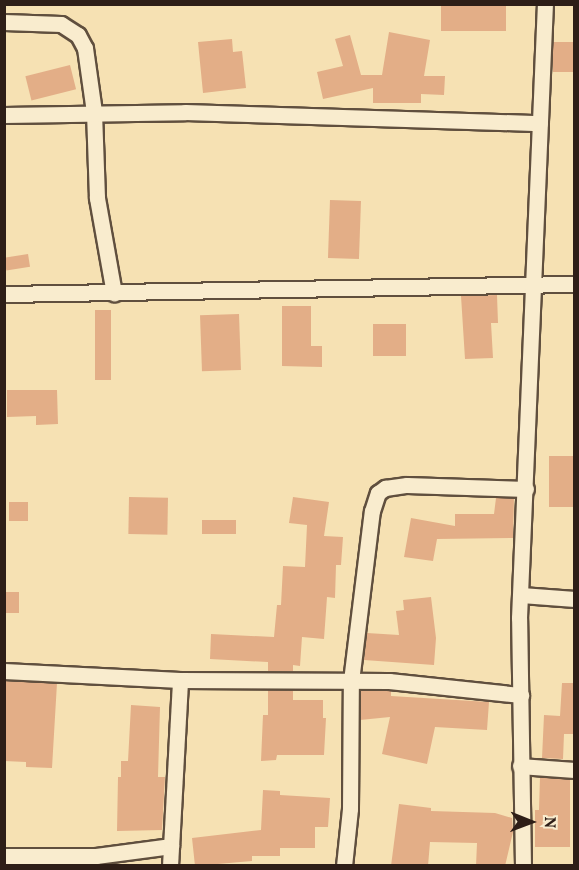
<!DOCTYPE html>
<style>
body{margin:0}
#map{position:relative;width:579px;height:870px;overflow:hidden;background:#f6e1b3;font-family:Vollkorn,serif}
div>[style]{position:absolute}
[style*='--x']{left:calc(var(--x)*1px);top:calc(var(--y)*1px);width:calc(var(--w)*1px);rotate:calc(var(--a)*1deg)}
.building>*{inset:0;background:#e3ae87;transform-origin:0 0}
.roads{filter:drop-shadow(2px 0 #604f3e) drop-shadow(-2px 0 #604f3e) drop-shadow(0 2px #604f3e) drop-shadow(0 -2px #604f3e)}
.street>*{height:15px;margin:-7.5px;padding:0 7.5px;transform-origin:7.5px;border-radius:7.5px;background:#f9ecce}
span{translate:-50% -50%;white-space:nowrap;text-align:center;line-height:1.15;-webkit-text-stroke:6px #f9ecce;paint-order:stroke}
.frame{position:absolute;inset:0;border:6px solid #2e1e17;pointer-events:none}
.north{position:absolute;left:501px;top:792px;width:60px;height:60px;-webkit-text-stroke:4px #f9ecce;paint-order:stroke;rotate:91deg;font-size:16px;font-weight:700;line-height:24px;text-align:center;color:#2e1e17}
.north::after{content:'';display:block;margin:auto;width:21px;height:27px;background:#2e1e17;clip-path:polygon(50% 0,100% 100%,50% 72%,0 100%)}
</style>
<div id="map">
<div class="building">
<div style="left:441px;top:4px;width:65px;height:27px"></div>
<div style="clip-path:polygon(389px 32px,430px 40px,424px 76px,445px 76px,444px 95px,421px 94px,421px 103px,373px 103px,373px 88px,323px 99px,317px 72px,343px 66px,335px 39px,350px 35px,361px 75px,382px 75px)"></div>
<div style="clip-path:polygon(232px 39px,233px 52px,242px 51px,246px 88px,203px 93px,198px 42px)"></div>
<div style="left:574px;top:42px;width:30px;height:21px;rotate:90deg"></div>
<div style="left:70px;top:65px;width:25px;height:46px;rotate:76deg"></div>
<div style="left:330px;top:200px;width:31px;height:58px;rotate:2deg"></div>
<div style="left:28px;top:254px;width:13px;height:24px;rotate:81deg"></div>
<div style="clip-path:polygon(497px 295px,498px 323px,491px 323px,493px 358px,465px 359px,461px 296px)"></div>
<div style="clip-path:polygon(282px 306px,311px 306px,311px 346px,322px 346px,322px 367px,282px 366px)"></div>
<div style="left:95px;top:310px;width:16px;height:70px"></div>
<div style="left:239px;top:314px;width:56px;height:39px;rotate:88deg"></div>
<div style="left:373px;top:324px;width:33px;height:32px"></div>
<div style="clip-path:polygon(7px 390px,57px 390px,58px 424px,36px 425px,36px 416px,7px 417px)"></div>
<div style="left:549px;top:456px;width:25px;height:51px"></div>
<div style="left:129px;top:497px;width:39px;height:37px;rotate:1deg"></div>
<div style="clip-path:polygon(293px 497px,329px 502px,324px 536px,343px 537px,341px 565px,336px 565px,335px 598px,327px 597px,324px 639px,302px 637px,300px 666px,293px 665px,293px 671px,268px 671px,268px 662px,210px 659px,211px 634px,274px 637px,277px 605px,281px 605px,283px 566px,305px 567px,307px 525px,289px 523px)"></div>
<div style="clip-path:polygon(496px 498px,514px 498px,513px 538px,437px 539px,433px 561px,404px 557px,411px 518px,455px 526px,455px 514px,494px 514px)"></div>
<div style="left:9px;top:502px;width:19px;height:19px"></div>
<div style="left:202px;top:520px;width:34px;height:14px"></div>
<div style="left:4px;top:592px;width:15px;height:21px"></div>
<div style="clip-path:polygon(431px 597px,436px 638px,434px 665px,364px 660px,367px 633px,399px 635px,396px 611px,404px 610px,403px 600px)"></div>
<div style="clip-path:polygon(4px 681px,57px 683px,52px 768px,26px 767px,26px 762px,4px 761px)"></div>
<div style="clip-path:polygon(562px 683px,574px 683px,574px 734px,564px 734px,563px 759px,542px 758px,544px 715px,560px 716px)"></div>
<div style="clip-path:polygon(268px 690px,293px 690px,293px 700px,323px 700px,323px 718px,326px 718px,324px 755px,277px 755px,276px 760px,261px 761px,263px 715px,268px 715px)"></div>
<div style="clip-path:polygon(361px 691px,391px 691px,391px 696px,489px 702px,487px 730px,435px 727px,427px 764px,382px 754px,390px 717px,360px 720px)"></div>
<div style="clip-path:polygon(131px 705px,160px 707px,158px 777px,165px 777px,162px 830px,117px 831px,118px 777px,121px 777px,121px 761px,128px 761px)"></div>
<div style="clip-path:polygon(540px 777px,570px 779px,570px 847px,535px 847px,535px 810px,539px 810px)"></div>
<div style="clip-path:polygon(263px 790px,280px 791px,280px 795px,330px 798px,328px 827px,315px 827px,315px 848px,280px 848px,280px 856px,252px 856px,252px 861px,195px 866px,192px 838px,261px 830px)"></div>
<div style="clip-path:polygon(399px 804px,431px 808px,431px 811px,495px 813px,512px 818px,513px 832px,505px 866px,476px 866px,477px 843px,430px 842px,428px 866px,391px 866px)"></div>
</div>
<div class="roads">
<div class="street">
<div style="--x:4;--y:22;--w:57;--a:2"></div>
<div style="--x:61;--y:24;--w:20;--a:33"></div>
<div style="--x:78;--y:35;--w:15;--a:62"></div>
<div style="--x:85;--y:48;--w:65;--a:82"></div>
<div style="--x:94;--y:112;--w:86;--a:88"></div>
<div style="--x:97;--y:198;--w:97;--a:79.9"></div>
<div style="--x:4;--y:115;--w:181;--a:-0.9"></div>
<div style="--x:185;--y:112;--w:355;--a:1.8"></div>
<div style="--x:4;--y:294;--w:570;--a:-1.01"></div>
<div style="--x:522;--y:595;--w:52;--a:4.4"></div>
<div style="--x:4;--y:671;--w:176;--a:2.9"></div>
<div style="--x:180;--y:680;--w:209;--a:0.3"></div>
<div style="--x:389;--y:681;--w:133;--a:6.1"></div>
<div style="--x:520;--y:766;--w:54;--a:4.2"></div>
<div style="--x:4;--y:856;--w:92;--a:0"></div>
<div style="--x:96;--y:856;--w:76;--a:-7.6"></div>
<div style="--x:170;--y:866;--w:186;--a:-86.9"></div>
<div style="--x:344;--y:866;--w:57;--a:-84"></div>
<div style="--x:350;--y:809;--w:128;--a:-89.6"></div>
<div style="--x:351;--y:681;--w:171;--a:-83"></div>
<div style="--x:372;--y:511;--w:19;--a:-72"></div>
<div style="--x:378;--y:493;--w:9;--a:-36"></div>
<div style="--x:385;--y:488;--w:22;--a:-8"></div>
<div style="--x:407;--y:485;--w:119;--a:1.9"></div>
<div style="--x:523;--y:866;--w:248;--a:-90.9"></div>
<div style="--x:519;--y:618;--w:615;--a:-87.58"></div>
</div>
</div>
<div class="frame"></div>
<div class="north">N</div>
</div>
